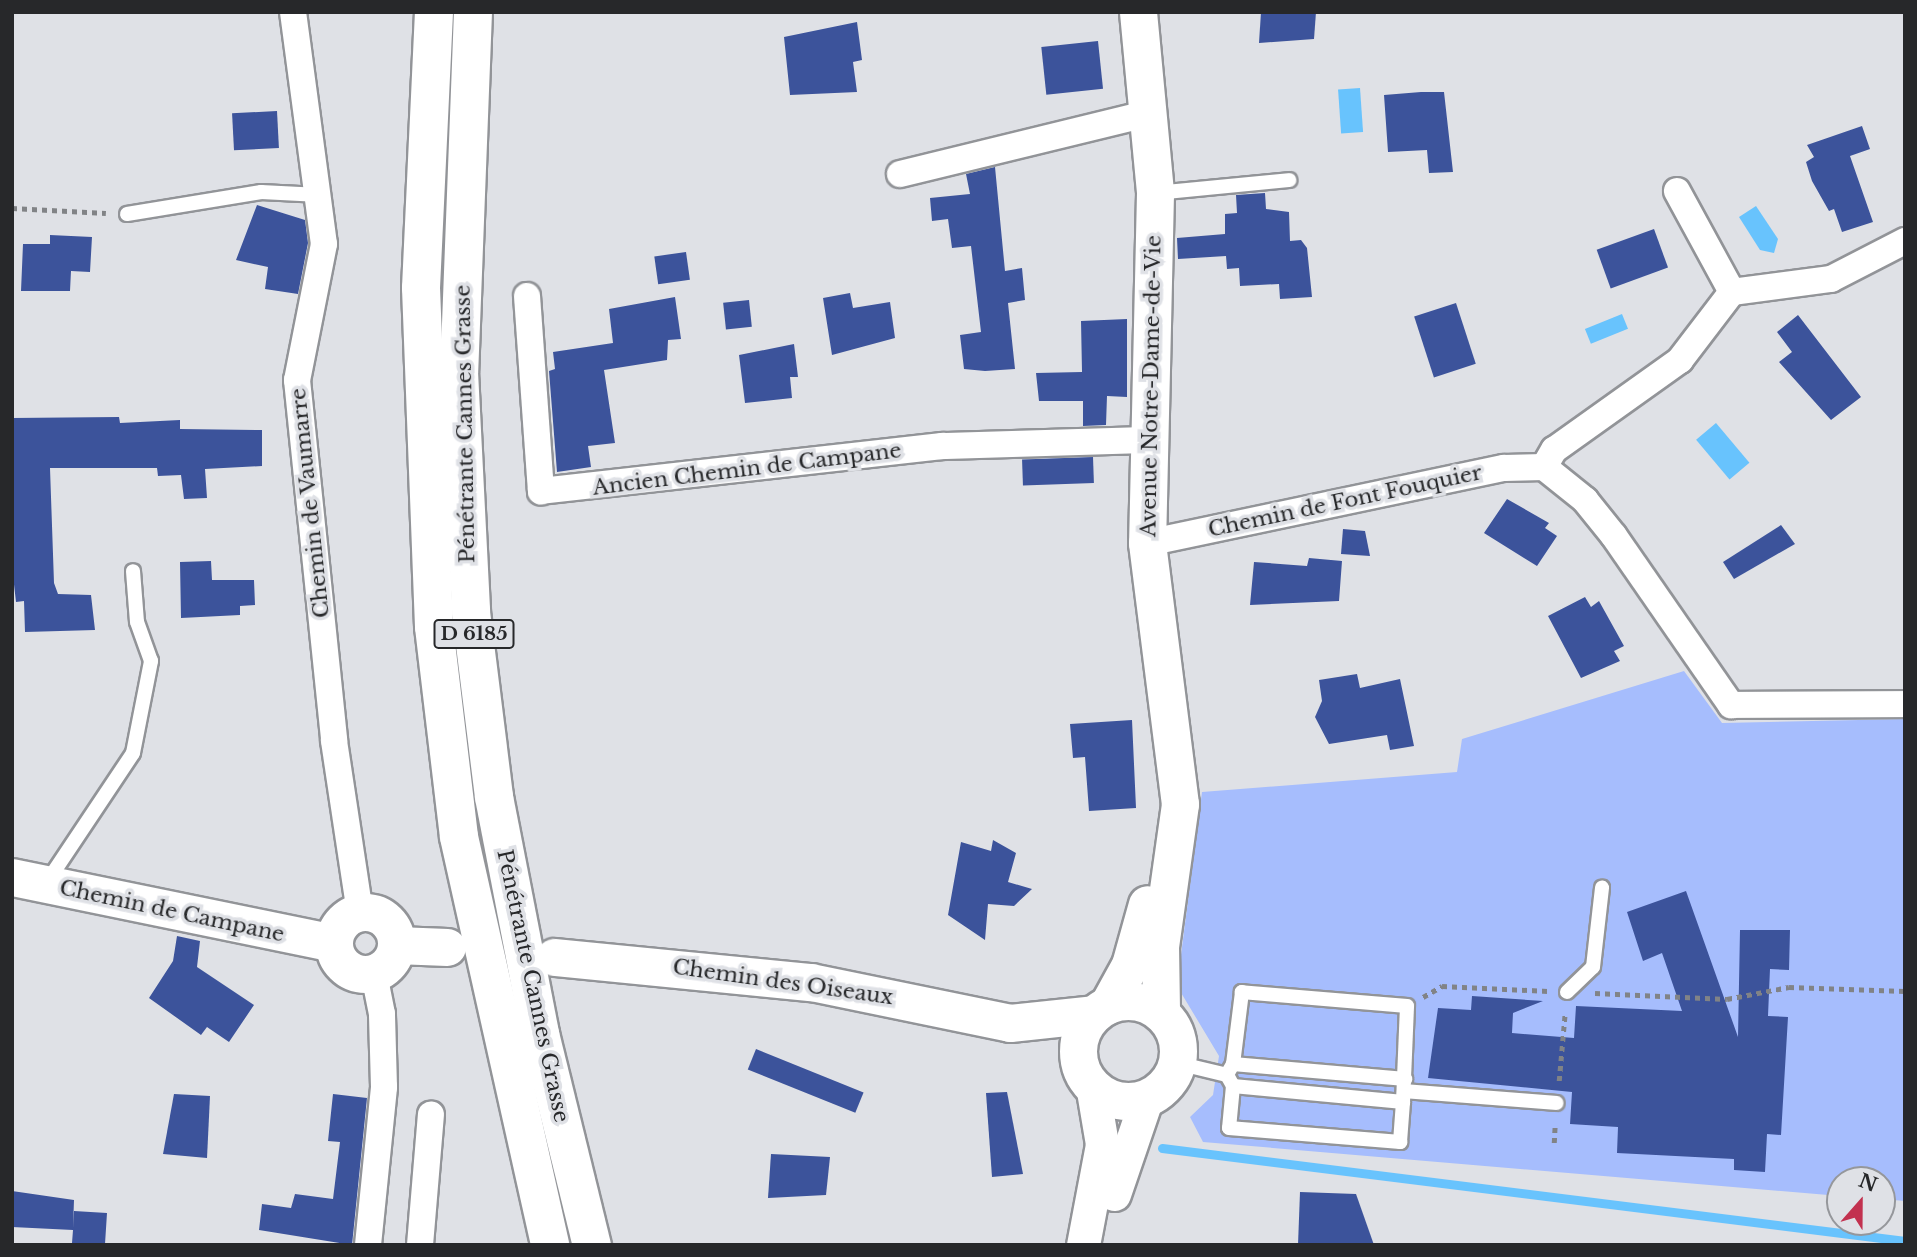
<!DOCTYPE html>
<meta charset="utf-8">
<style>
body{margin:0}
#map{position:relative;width:1917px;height:1257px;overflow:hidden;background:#dfe1e6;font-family:"Libre Baskerville",serif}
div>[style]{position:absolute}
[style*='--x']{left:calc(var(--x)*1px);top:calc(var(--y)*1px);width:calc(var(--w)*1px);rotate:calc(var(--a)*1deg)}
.green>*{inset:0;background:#a6bdfd}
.water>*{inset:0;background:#68c3fd;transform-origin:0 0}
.stream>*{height:9px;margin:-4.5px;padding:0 4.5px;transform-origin:4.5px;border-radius:4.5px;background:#68c3fd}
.building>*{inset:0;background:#3c539b;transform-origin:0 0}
.path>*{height:4.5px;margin-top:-2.25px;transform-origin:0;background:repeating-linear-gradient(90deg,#818386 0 5px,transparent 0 10px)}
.roads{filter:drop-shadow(2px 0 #929498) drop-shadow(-2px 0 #929498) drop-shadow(0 2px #929498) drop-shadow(0 -2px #929498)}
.service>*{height:14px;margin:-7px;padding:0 7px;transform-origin:7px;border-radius:7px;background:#fff}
.minor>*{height:26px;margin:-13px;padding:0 13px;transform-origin:13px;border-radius:13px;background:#fff}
.tertiary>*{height:33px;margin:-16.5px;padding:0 16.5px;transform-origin:16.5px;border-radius:16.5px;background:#fff}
.secondary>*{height:37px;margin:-18.5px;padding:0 18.5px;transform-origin:18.5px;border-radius:18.5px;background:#fff}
.secondary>.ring{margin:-18.5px;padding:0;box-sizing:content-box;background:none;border:37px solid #fff;border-radius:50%}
.trunk>*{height:38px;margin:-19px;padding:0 19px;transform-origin:19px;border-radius:19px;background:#fff}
span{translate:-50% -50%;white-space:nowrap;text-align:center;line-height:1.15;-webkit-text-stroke:7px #dfe1e6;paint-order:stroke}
.shield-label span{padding:2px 5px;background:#dfe1e6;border:2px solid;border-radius:5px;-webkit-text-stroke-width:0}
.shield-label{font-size:19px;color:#27282a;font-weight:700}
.street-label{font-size:21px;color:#27282a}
.frame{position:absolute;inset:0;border:14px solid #27282a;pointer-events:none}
.north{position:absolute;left:1826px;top:1166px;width:70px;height:70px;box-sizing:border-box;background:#dfe1e6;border:2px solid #95979b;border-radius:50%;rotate:21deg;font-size:19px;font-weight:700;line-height:28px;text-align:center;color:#27282a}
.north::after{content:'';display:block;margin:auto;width:24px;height:32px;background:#c2314f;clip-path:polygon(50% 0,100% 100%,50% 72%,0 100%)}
</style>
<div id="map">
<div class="green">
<div style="clip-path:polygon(1684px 671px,1722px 723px,1905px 719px,1905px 1201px,1882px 1199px,1882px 1180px,1840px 1180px,1840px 1196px,1203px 1142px,1190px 1117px,1213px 1095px,1219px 1056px,1177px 986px,1202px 792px,1457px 772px,1462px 739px)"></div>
</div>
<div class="water">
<div style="left:1360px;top:88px;width:44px;height:22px;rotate:86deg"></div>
<div style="clip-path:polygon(1756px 206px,1778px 239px,1774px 253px,1760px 250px,1739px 217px)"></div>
<div style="left:1622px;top:314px;width:16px;height:40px;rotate:68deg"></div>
<div style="left:1716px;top:423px;width:52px;height:26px;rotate:50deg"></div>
</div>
<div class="stream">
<div style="--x:1162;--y:1148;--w:749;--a:7.13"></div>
</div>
<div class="building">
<div style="clip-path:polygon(1261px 12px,1316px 12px,1314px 39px,1259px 43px)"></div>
<div style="clip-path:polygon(857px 22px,862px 60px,853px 62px,857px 92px,790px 95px,784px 37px)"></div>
<div style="left:1098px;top:41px;width:48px;height:57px;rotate:84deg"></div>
<div style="clip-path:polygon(1421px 92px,1444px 92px,1453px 172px,1429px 173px,1427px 150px,1388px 152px,1384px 95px)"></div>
<div style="left:277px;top:111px;width:37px;height:45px;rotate:87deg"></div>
<div style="clip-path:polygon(1862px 126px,1870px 149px,1850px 156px,1873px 222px,1842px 232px,1834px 209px,1829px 211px,1812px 181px,1806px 162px,1814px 157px,1807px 145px)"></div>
<div style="clip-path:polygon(995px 167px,1005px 271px,1022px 268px,1025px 300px,1008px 303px,1015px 369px,985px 371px,964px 369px,960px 335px,981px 332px,971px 246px,952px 248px,948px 219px,932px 221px,930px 198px,970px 194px,966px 174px)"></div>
<div style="clip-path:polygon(1265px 193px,1266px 209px,1289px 212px,1290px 241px,1301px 240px,1307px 248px,1312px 297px,1280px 299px,1279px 284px,1240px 286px,1239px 268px,1227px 269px,1226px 256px,1178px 259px,1177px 238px,1225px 234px,1225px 214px,1237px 213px,1236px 195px)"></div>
<div style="clip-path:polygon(257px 205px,305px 220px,308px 243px,298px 294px,265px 289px,268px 267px,236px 260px)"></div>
<div style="left:1654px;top:229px;width:41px;height:61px;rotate:70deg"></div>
<div style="clip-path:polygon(50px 235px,92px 237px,90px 272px,71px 271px,70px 291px,21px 291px,23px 244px,50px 244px)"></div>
<div style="left:686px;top:252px;width:28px;height:32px;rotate:82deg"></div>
<div style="clip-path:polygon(850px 293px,853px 308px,890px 302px,895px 338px,832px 355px,823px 298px)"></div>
<div style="clip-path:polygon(675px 297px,681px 339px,668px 340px,667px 360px,604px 370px,615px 443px,588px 446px,591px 467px,557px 472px,549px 371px,555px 369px,553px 352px,613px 343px,609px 309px)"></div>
<div style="left:749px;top:300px;width:27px;height:26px;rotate:84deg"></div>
<div style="left:1456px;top:303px;width:64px;height:44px;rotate:72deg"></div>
<div style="clip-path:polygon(1798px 315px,1861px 397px,1831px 420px,1779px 362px,1792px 352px,1777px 332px)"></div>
<div style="clip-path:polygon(1127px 319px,1127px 397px,1107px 396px,1106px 425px,1083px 426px,1083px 401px,1039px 401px,1036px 373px,1082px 372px,1081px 321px)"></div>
<div style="clip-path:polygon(794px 344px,798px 377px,790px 377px,792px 398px,745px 403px,739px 355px)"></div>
<div style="clip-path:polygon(119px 417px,120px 423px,180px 420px,180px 429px,262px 430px,262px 466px,205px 469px,207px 498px,184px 499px,181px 475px,158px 476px,157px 468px,50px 468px,54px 583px,58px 594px,91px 595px,95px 630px,25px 632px,24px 601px,16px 602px,12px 567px,12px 418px)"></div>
<div style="left:1093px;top:457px;width:26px;height:71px;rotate:88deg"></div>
<div style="clip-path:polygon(1507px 499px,1549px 523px,1545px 528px,1557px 536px,1537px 566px,1484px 533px)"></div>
<div style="clip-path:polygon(1781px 525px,1795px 544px,1734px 579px,1723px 562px)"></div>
<div style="clip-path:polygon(1343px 529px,1365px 531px,1370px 556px,1341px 554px)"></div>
<div style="clip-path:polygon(1309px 558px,1342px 561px,1339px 601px,1250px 605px,1254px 562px,1307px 566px)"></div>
<div style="clip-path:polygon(211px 561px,212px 580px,254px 580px,255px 605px,240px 606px,240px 615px,181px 618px,180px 562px)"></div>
<div style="clip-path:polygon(1585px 597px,1591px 607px,1599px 601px,1624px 646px,1614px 651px,1620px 661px,1581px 678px,1548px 616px)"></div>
<div style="clip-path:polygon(1357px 674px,1360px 688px,1400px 679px,1414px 746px,1390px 750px,1387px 735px,1329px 744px,1315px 717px,1322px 701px,1319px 680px)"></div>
<div style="clip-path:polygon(1132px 720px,1136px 808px,1089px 811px,1085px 757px,1073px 758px,1070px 724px)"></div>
<div style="clip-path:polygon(993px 840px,1016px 853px,1008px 882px,1032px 889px,1014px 906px,988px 904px,985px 940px,948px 915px,961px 842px,991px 851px)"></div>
<div style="clip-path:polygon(1686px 891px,1738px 1037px,1740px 930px,1790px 930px,1789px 970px,1770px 969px,1768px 1016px,1788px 1017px,1781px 1135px,1767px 1134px,1765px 1172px,1734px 1170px,1734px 1159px,1617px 1153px,1618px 1127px,1570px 1124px,1572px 1092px,1428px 1078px,1438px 1008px,1471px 1010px,1472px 996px,1543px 1001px,1513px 1013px,1512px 1033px,1574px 1038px,1576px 1006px,1682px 1011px,1662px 953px,1643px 961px,1627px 912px)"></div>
<div style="clip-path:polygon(177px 936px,200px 941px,197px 967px,254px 1005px,229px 1042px,207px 1027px,201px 1035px,149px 998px,173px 961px)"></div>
<div style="left:756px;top:1049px;width:116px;height:22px;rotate:22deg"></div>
<div style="clip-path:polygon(1007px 1092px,1023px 1174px,992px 1177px,986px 1093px)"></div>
<div style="clip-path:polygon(174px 1094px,210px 1096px,207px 1158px,163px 1154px)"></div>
<div style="clip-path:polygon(333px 1094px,367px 1098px,352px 1245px,259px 1230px,262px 1204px,291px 1208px,295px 1194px,333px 1199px,340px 1142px,328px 1141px)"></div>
<div style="clip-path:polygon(771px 1154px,830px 1157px,826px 1195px,768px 1198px)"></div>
<div style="clip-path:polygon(12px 1191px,74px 1200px,73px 1228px,74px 1211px,107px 1213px,105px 1244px,72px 1243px,73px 1230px,12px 1227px)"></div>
<div style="clip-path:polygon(1300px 1192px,1356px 1194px,1374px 1245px,1298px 1245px)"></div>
</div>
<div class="path">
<div style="--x:12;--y:208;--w:94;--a:3"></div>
<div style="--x:1595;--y:993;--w:132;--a:2.6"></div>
<div style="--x:1727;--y:999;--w:63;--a:-11"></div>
<div style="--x:1789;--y:987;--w:116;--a:2"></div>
<div style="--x:1423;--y:997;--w:22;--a:-30"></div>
<div style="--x:1442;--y:986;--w:106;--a:2.7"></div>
<div style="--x:1559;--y:1081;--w:68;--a:-85"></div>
<div style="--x:1554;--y:1143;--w:18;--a:-87"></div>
</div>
<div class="roads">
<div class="service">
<div style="--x:1155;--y:193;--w:135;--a:-5.5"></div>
<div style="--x:127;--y:214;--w:136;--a:-9.3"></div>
<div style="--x:261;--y:192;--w:59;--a:2.9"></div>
<div style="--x:47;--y:882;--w:155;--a:-56.3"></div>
<div style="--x:133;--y:753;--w:94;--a:-78.9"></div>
<div style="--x:151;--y:661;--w:41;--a:-109.7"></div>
<div style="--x:137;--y:622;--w:51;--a:-94.5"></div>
<div style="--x:1567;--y:992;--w:36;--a:-44"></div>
<div style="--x:1593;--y:967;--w:80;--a:-83.5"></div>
<div style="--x:1177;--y:1063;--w:51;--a:13.5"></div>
<div style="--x:1229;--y:1071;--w:8;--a:-60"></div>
<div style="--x:1233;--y:1064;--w:173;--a:5"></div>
<div style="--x:1227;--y:1075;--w:13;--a:61"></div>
<div style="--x:1233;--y:1086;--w:171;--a:5.4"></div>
<div style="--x:1403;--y:1102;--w:96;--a:-87.6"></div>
<div style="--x:1407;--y:1006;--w:166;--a:-175.2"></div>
<div style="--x:1242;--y:992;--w:73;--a:97.1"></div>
<div style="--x:1233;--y:1086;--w:42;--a:95.4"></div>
<div style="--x:1229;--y:1128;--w:172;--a:4.7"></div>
<div style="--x:1400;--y:1142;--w:40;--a:-85.7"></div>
<div style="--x:1404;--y:1091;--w:153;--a:4.5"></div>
</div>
<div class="minor">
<div style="--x:293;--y:12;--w:234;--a:82.4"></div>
<div style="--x:324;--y:244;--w:139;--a:101.2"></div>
<div style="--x:297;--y:380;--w:363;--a:84.1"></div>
<div style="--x:334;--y:741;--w:173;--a:81.4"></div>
<div style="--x:900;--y:174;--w:253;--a:-13.7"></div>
<div style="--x:1732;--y:292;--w:100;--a:-7.5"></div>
<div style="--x:1831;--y:279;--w:83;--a:-27.2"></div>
<div style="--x:527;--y:296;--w:196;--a:85.9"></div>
<div style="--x:541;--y:491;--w:404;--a:-6.4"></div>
<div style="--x:942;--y:446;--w:207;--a:-1.7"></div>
<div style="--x:1544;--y:467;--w:20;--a:-60"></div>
<div style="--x:1554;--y:450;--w:155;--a:-35.5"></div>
<div style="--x:1680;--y:360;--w:86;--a:-52.6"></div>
<div style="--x:1732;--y:292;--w:115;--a:-118.6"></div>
<div style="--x:1147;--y:543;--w:365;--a:-11.9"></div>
<div style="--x:1504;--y:468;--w:40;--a:-1.4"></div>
<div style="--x:1544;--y:467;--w:53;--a:38.8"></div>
<div style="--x:1585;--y:500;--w:46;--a:51.1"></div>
<div style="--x:1614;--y:536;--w:206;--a:55.3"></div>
<div style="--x:1731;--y:705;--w:174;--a:-0.3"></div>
<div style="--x:368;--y:1245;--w:159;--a:-84.2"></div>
<div style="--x:384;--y:1087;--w:73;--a:-91.6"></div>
<div style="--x:382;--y:1014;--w:41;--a:-101.3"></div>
<div style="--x:420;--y:1245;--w:131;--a:-85.2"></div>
</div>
<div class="tertiary">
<div style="--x:1114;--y:1194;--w:102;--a:-71.2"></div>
<div style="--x:1083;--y:1245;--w:103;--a:-79.3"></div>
<div style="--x:1102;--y:1144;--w:60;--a:-99.6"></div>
</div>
<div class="secondary">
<div style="--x:1138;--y:12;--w:182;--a:84.6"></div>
<div style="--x:1155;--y:193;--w:350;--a:91.3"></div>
<div style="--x:1147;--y:543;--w:263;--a:82.8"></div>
<div style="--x:1180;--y:804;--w:143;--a:98"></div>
<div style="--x:1160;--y:946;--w:67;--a:89.1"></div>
<div style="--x:12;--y:877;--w:328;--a:11.6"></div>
<div class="ring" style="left:334px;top:912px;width:25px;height:25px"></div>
<div style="--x:396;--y:945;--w:51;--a:2.2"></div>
<div style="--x:554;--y:957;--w:258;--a:5.6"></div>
<div style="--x:811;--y:982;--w:203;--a:11.6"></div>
<div style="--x:1010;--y:1023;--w:84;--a:-6.1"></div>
<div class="ring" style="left:1078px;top:1001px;width:63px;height:63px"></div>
<div style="--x:1108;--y:1005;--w:46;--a:-61.2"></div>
<div style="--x:1130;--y:965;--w:63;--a:-74.4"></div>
</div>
<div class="trunk">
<div style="--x:434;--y:12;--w:276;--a:92.7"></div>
<div style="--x:421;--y:288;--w:339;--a:87.8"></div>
<div style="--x:434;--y:627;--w:211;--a:83.2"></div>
<div style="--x:459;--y:837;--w:418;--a:77.4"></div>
<div style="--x:473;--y:12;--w:360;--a:92.2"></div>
<div style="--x:459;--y:372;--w:240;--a:87.1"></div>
<div style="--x:471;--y:612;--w:186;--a:82.9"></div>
<div style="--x:494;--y:797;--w:241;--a:79"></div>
<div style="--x:540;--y:1034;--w:217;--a:76.2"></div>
</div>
</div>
<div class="shield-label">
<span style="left:474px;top:634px">D 6185</span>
</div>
<div class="street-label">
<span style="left:1151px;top:386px;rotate:-89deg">Avenue Notre-Dame-de-Vie</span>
<span style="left:465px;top:424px;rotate:-91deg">Pénétrante Cannes Grasse</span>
<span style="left:747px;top:469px;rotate:-7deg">Ancien Chemin de Campane</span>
<span style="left:1345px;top:501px;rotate:-12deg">Chemin de Font Fouquier</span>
<span style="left:310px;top:503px;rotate:-96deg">Chemin de Vaumarre</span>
<span style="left:172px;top:911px;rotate:12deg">Chemin de Campane</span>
<span style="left:783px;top:982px;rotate:8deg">Chemin des Oiseaux</span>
<span style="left:533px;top:986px;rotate:78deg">Pénétrante Cannes Grasse</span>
</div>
<div class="frame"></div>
<div class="north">N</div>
</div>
